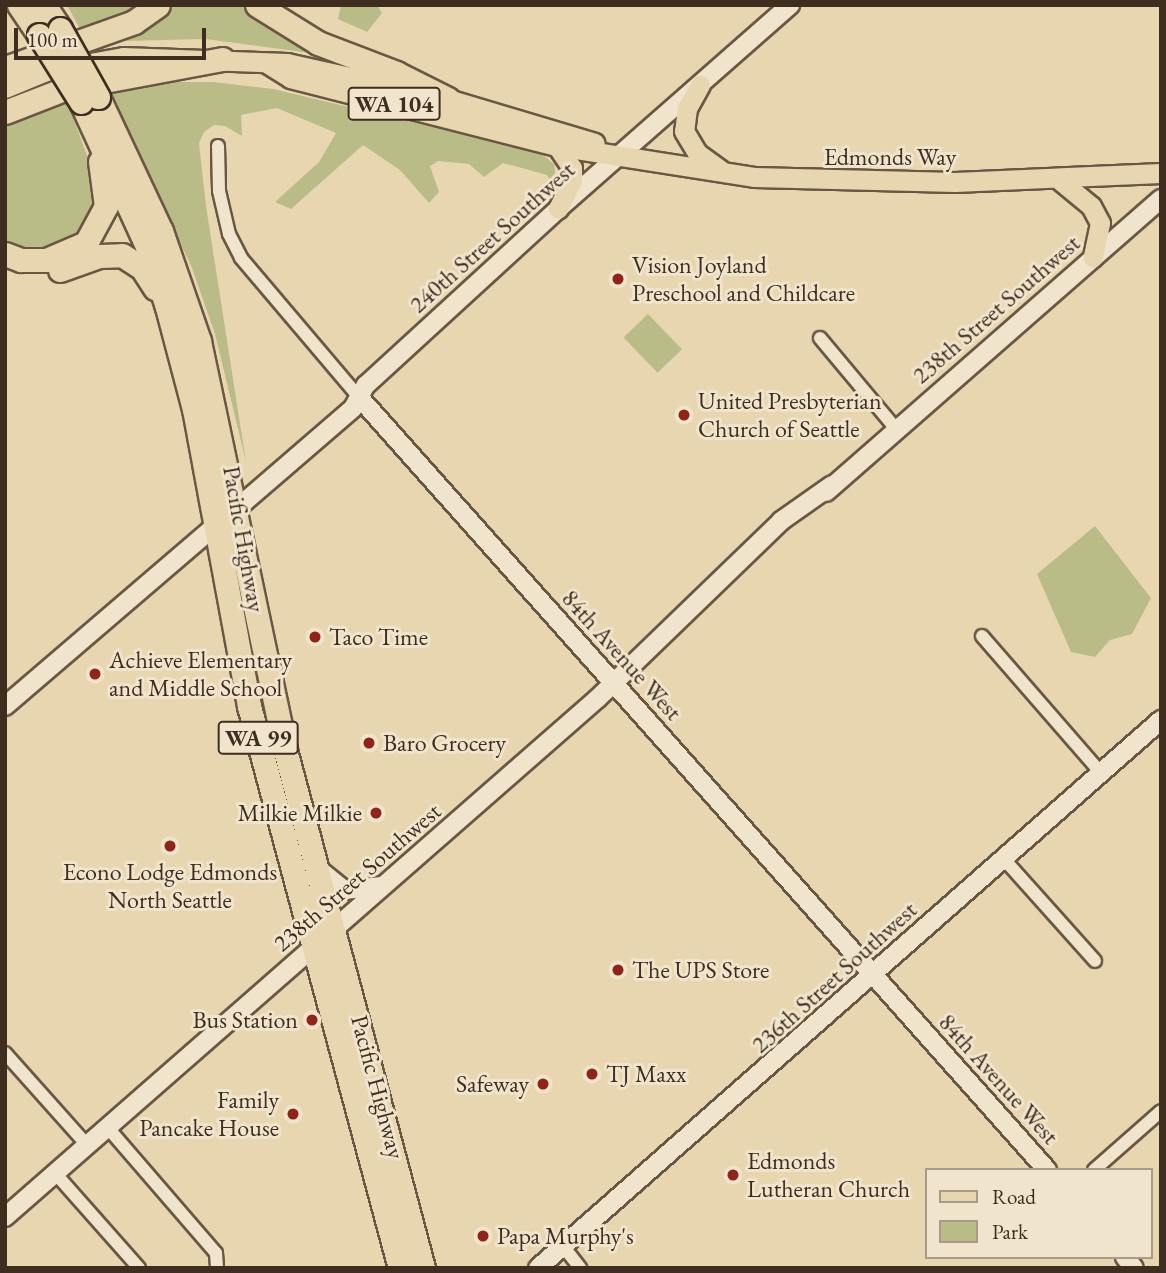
<!DOCTYPE html>
<style>
body{margin:0}
#map{position:relative;width:1166px;height:1273px;overflow:hidden;background:#e8d6b0;font-family:"EB Garamond",serif}
div>[style]{position:absolute}
[style*='--x']{left:calc(var(--x)*1px);top:calc(var(--y)*1px);width:calc(var(--w)*1px);rotate:calc(var(--a)*1deg)}
.green>*{inset:0;background:#babc88;transform-origin:0 0}
.roads{filter:drop-shadow(2px 0 #695744) drop-shadow(-2px 0 #695744) drop-shadow(0 2px #695744) drop-shadow(0 -2px #695744)}
.street>*{height:12px;margin:-6px;padding:0 6px;transform-origin:6px;border-radius:6px;background:#f0e4cc}
.secondary>*{height:18px;margin:-9px;padding:0 9px;transform-origin:9px;border-radius:9px;background:#f0e4cc}
.primary>*{height:19px;margin:-9.5px;padding:0 9.5px;transform-origin:9.5px;border-radius:9.5px;background:#e8d6b0}
.highway>*{height:23px;margin:-11.5px;padding:0 11.5px;transform-origin:11.5px;border-radius:11.5px;background:#e8d6b0}
.bridges{filter:drop-shadow(2px 0 #3f2d20) drop-shadow(-2px 0 #3f2d20) drop-shadow(0 2px #3f2d20) drop-shadow(0 -2px #3f2d20)}
.highway-bridge>*{height:23px;margin:-11.5px;padding:0 11.5px;transform-origin:11.5px;border-radius:11.5px;background:#e8d6b0}
.dots>*{width:19px;height:19px;translate:-50% -50%;box-sizing:border-box;border:4px solid #f0e4cc;border-radius:50%}
span{translate:-50% -50%;white-space:nowrap;text-align:center;line-height:1.15;-webkit-text-stroke:6px #f0e4cc;paint-order:stroke}
.shield-label span{padding:2px 5px;background:#f0e4cc;border:2px solid;border-radius:5px;-webkit-text-stroke-width:0}
.shield-label{font-size:23px;color:#3f2d20;font-weight:700}
.street-label{font-size:24px;color:#3f2d20}
.poi-label{font-size:24px;color:#3f2d20}
.left{translate:0 -50%;text-align:left}
.right{translate:-100% -50%;text-align:right}
.frame{position:absolute;inset:0;border:7px solid #3f2d20;pointer-events:none}
.legend{position:absolute;left:925px;top:1168px;width:228px;height:91px;box-sizing:border-box;background:#f0e4cc;border:2px solid #a99b87;margin:0;padding:9px 12px;list-style:none;font-size:21px;color:#3f2d20}
.legend li{display:flex;align-items:center;gap:14px;height:35px}
.legend b{width:35px;border:2px solid #a99b87}
.scale{position:absolute;left:14px;top:28px;width:192px;height:32px;box-sizing:border-box;border:4px solid #3f2d20;border-top:0;padding-left:9px;font-size:21px;line-height:24px;white-space:nowrap;color:#3f2d20;-webkit-text-stroke:5px #f0e4cc;paint-order:stroke}
</style>
<div id="map">
<div class="green">
<div style="clip-path:polygon(67px 5px,148px 5px,81px 31px)"></div>
<div style="clip-path:polygon(172px 5px,250px 5px,311px 53px,205px 39px,126px 41px)"></div>
<div style="clip-path:polygon(341px 5px,377px 5px,382px 13px,367px 32px,338px 19px)"></div>
<div style="clip-path:polygon(161px 82px,213px 82px,273px 89px,539px 152px,554px 164px,557px 190px,547px 175px,503px 163px,484px 177px,469px 164px,438px 161px,430px 166px,439px 192px,429px 203px,400px 170px,363px 145px,291px 209px,275px 202px,319px 162px,336px 133px,277px 108px,241px 115px,242px 136px,225px 126px,214px 125px,204px 132px,199px 143px,206px 206px,246px 462px,215px 334px,192px 268px,108px 89px)"></div>
<div style="clip-path:polygon(66px 98px,93px 172px,97px 199px,83px 233px,54px 248px,19px 247px,5px 241px,5px 122px)"></div>
<div style="left:648px;top:314px;width:49px;height:34px;rotate:46deg"></div>
<div style="clip-path:polygon(1095px 526px,1151px 598px,1132px 634px,1110px 640px,1095px 657px,1071px 652px,1037px 574px)"></div>
</div>
<div class="roads">
<div class="street">
<div style="--x:218;--y:146;--w:45;--a:88.7"></div>
<div style="--x:219;--y:191;--w:44;--a:76.9"></div>
<div style="--x:229;--y:234;--w:27;--a:63"></div>
<div style="--x:241;--y:258;--w:182;--a:49.7"></div>
<div style="--x:820;--y:338;--w:119;--a:50.1"></div>
<div style="--x:982;--y:636;--w:181;--a:49"></div>
<div style="--x:1003;--y:858;--w:138;--a:48.2"></div>
<div style="--x:5;--y:1053;--w:123;--a:48.3"></div>
<div style="--x:108;--y:1128;--w:165;--a:49.2"></div>
<div style="--x:216;--y:1253;--w:15;--a:86"></div>
<div style="--x:1094;--y:1170;--w:89;--a:-41.4"></div>
<div style="--x:55;--y:1173;--w:127;--a:48.5"></div>
<div style="--x:563;--y:1246;--w:28;--a:52"></div>
</div>
<div class="secondary">
<div style="--x:359;--y:397;--w:1035;--a:48.33"></div>
<div style="--x:826;--y:492;--w:445;--a:-41.2"></div>
<div style="--x:235;--y:510;--w:156;--a:-40.8"></div>
<div style="--x:353;--y:408;--w:26;--a:-61"></div>
<div style="--x:366;--y:385;--w:260;--a:-42.5"></div>
<div style="--x:558;--y:209;--w:309;--a:-41.3"></div>
<div style="--x:5;--y:706;--w:278;--a:-40.6"></div>
<div style="--x:317;--y:868;--w:35;--a:39"></div>
<div style="--x:344;--y:890;--w:38;--a:-6"></div>
<div style="--x:5;--y:1217;--w:788;--a:-41.19"></div>
<div style="--x:598;--y:698;--w:255;--a:-44"></div>
<div style="--x:781;--y:521;--w:62;--a:-35.2"></div>
<div style="--x:1125;--y:1257;--w:14;--a:51"></div>
<div style="--x:538;--y:1268;--w:830;--a:-41.34"></div>
</div>
<div class="primary">
<div style="--x:268;--y:64;--w:26;--a:32"></div>
<div style="--x:290;--y:78;--w:276;--a:14.3"></div>
<div style="--x:557;--y:146;--w:199;--a:8.9"></div>
<div style="--x:754;--y:177;--w:201;--a:1.4"></div>
<div style="--x:955;--y:182;--w:206;--a:-2.5"></div>
<div style="--x:700;--y:85;--w:26;--a:119"></div>
<div style="--x:687;--y:108;--w:23;--a:97"></div>
<div style="--x:684;--y:131;--w:26;--a:59"></div>
<div style="--x:697;--y:153;--w:29;--a:36"></div>
<div style="--x:5;--y:88;--w:44;--a:-22.5"></div>
<div style="--x:46;--y:71;--w:78;--a:-10.3"></div>
<div style="--x:123;--y:57;--w:164;--a:2.1"></div>
<div style="--x:287;--y:63;--w:165;--a:12.6"></div>
<div style="--x:448;--y:99;--w:153;--a:16.7"></div>
<div style="--x:557;--y:146;--w:27;--a:56"></div>
<div style="--x:572;--y:168;--w:12;--a:90"></div>
<div style="--x:572;--y:180;--w:32;--a:116"></div>
<div style="--x:1057;--y:178;--w:44;--a:39.5"></div>
<div style="--x:1091;--y:206;--w:19;--a:62"></div>
<div style="--x:1100;--y:223;--w:35;--a:102"></div>
</div>
<div class="highway">
<div style="--x:19;--y:5;--w:36;--a:56"></div>
<div style="--x:44;--y:5;--w:29;--a:56"></div>
<div style="--x:257;--y:5;--w:72;--a:31.9"></div>
<div style="--x:318;--y:43;--w:84;--a:21"></div>
<div style="--x:396;--y:73;--w:58;--a:26.6"></div>
<div style="--x:5;--y:68;--w:137;--a:-19.6"></div>
<div style="--x:134;--y:22;--w:29;--a:-35"></div>
<div style="--x:98;--y:97;--w:148;--a:64.8"></div>
<div style="--x:161;--y:231;--w:116;--a:70.9"></div>
<div style="--x:199;--y:341;--w:418;--a:78.1"></div>
<div style="--x:285;--y:750;--w:536;--a:75.08"></div>
<div style="--x:81;--y:102;--w:158;--a:65.4"></div>
<div style="--x:147;--y:246;--w:64;--a:71.8"></div>
<div style="--x:167;--y:307;--w:106;--a:75.2"></div>
<div style="--x:194;--y:409;--w:302;--a:79.5"></div>
<div style="--x:249;--y:706;--w:582;--a:74.96"></div>
<div style="--x:5;--y:112;--w:66;--a:-21.2"></div>
<div style="--x:67;--y:88;--w:158;--a:-10.6"></div>
<div style="--x:5;--y:254;--w:17;--a:21"></div>
<div style="--x:21;--y:260;--w:25;--a:0"></div>
<div style="--x:46;--y:260;--w:43;--a:-23"></div>
<div style="--x:86;--y:243;--w:42;--a:-61.6"></div>
<div style="--x:106;--y:206;--w:45;--a:-97.6"></div>
<div style="--x:60;--y:270;--w:41;--a:-19.7"></div>
<div style="--x:99;--y:256;--w:23;--a:-2"></div>
<div style="--x:122;--y:255;--w:24;--a:33"></div>
<div style="--x:142;--y:268;--w:24;--a:57"></div>
</div>
</div>
<div class="bridges">
<div class="highway-bridge">
<div style="--x:60;--y:29;--w:78;--a:60.8"></div>
<div style="--x:39;--y:35;--w:79;--a:57.9"></div>
</div>
</div>
<div class="dots">
<div style="left:618px;top:279px;background:#8f2418"></div>
<div style="left:684px;top:415px;background:#8f2418"></div>
<div style="left:315px;top:637px;background:#8f2418"></div>
<div style="left:95px;top:674px;background:#8f2418"></div>
<div style="left:369px;top:743px;background:#8f2418"></div>
<div style="left:376px;top:813px;background:#8f2418"></div>
<div style="left:170px;top:846px;background:#8f2418"></div>
<div style="left:618px;top:970px;background:#8f2418"></div>
<div style="left:312px;top:1020px;background:#8f2418"></div>
<div style="left:592px;top:1074px;background:#8f2418"></div>
<div style="left:543px;top:1084px;background:#8f2418"></div>
<div style="left:293px;top:1114px;background:#8f2418"></div>
<div style="left:733px;top:1175px;background:#8f2418"></div>
<div style="left:483px;top:1236px;background:#8f2418"></div>
</div>
<div class="shield-label">
<span style="left:394px;top:104px">WA 104</span>
<span style="left:258px;top:738px">WA 99</span>
</div>
<div class="street-label">
<span style="left:890px;top:157px">Edmonds Way</span>
<span style="left:492px;top:237px;rotate:-42deg">240th Street Southwest</span>
<span style="left:996px;top:309px;rotate:-41deg">238th Street Southwest</span>
<span style="left:244px;top:539px;rotate:80deg">Pacific Highway</span>
<span style="left:622px;top:655px;rotate:48deg">84th Avenue West</span>
<span style="left:357px;top:877px;rotate:-41deg">238th Street Southwest</span>
<span style="left:834px;top:977px;rotate:-42deg">236th Street Southwest</span>
<span style="left:999px;top:1079px;rotate:48deg">84th Avenue West</span>
<span style="left:378px;top:1087px;rotate:75deg">Pacific Highway</span>
</div>
<div class="poi-label">
<span class="left" style="left:632px;top:279px">Vision Joyland<br>Preschool and Childcare</span>
<span class="left" style="left:698px;top:415px">United Presbyterian<br>Church of Seattle</span>
<span class="left" style="left:329px;top:637px">Taco Time</span>
<span class="left" style="left:109px;top:674px">Achieve Elementary<br>and Middle School</span>
<span class="left" style="left:383px;top:743px">Baro Grocery</span>
<span class="right" style="left:362px;top:813px">Milkie Milkie</span>
<span style="left:170px;top:886px">Econo Lodge Edmonds<br>North Seattle</span>
<span class="left" style="left:632px;top:970px">The UPS Store</span>
<span class="right" style="left:298px;top:1020px">Bus Station</span>
<span class="left" style="left:606px;top:1074px">TJ Maxx</span>
<span class="right" style="left:529px;top:1084px">Safeway</span>
<span class="right" style="left:279px;top:1114px">Family<br>Pancake House</span>
<span class="left" style="left:747px;top:1175px">Edmonds<br>Lutheran Church</span>
<span class="left" style="left:497px;top:1236px">Papa Murphy's</span>
</div>
<div class="frame"></div>
<ul class="legend">
<li><b style="height:9px;background:#e8d6b0"></b>Road</li>
<li><b style="height:19px;background:#babc88"></b>Park</li>
</ul>
<div class="scale">100 m</div>
</div>
